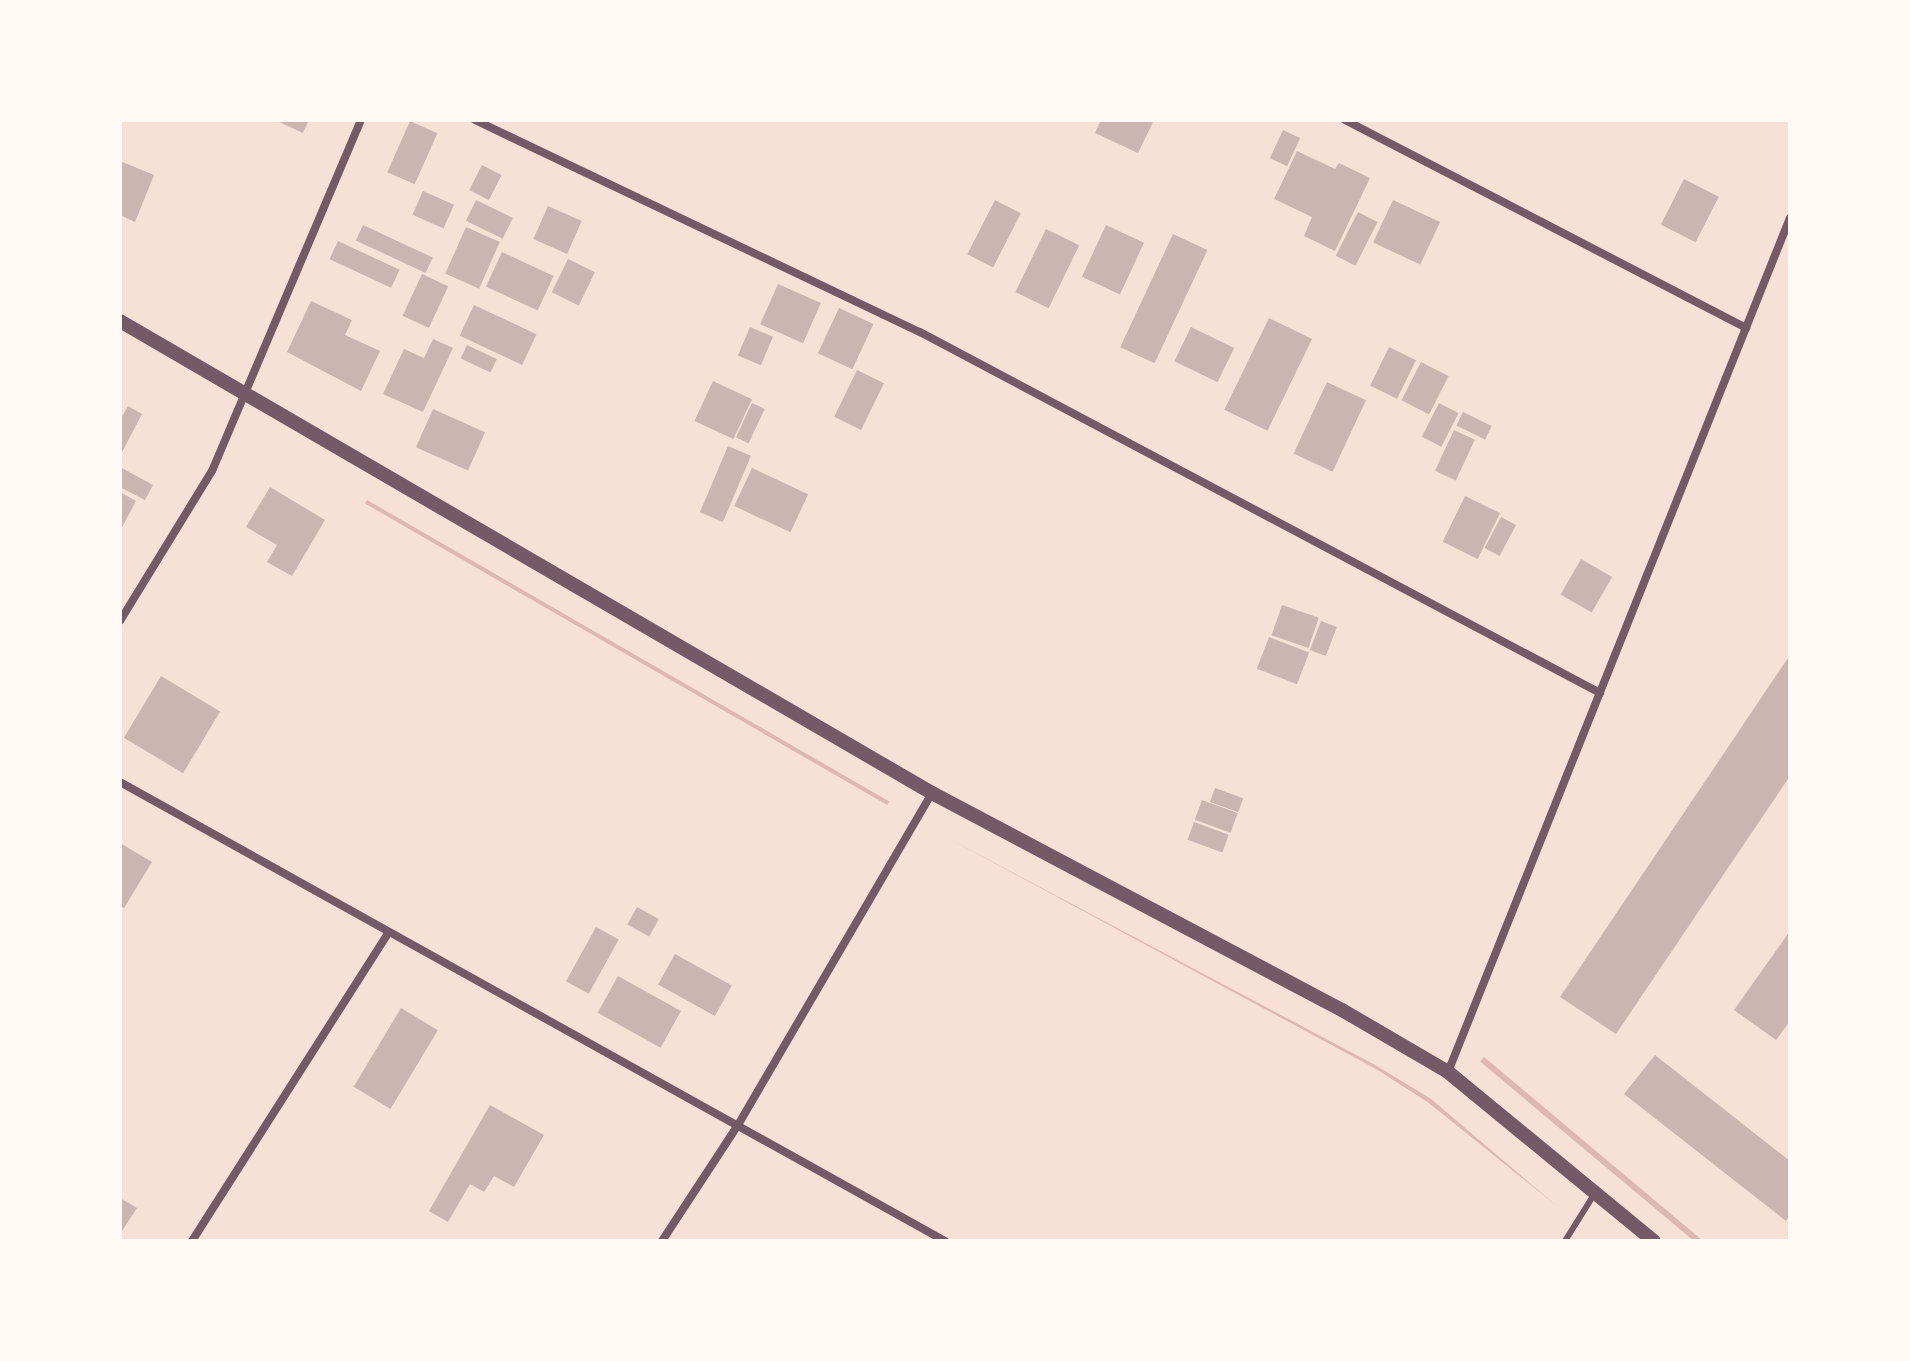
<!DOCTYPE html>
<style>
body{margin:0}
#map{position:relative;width:1910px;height:1361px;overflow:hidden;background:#f7e1d7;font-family:"Times New Roman",serif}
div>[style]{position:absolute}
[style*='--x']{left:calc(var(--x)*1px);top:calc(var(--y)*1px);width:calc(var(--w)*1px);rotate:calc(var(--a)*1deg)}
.water>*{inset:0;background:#dcb8b0;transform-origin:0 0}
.building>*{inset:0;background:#ccb4b1;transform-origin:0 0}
.service>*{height:6px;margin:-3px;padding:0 3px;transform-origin:3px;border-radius:3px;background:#755966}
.minor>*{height:8px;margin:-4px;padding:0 4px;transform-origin:4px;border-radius:4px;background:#755966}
.tertiary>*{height:14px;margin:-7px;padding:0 7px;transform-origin:7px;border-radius:7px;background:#755966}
span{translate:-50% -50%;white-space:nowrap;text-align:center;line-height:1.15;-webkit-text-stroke:7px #fffaf5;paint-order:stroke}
.frame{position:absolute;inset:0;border:122px solid #fffaf5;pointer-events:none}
</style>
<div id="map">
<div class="water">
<div style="left:367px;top:500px;width:603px;height:4px;rotate:30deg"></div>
<div style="clip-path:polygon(944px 836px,1377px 1066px,1431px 1099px,1558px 1207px,1429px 1103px,1376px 1069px)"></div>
<div style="left:1484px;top:1057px;width:285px;height:6px;rotate:40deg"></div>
</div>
<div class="building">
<div style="clip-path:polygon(275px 120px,309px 120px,303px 133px)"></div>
<div style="clip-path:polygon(1101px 120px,1154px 120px,1138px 153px,1095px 133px)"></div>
<div style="left:410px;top:121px;width:30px;height:56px;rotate:24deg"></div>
<div style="left:1283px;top:130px;width:19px;height:31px;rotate:25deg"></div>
<div style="clip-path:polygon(1297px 151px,1335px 169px,1339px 163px,1370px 178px,1335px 251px,1304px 236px,1312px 217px,1274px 199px)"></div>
<div style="clip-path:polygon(120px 161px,154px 175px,135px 222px,120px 215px)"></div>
<div style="left:482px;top:165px;width:22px;height:28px;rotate:27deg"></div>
<div style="left:1684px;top:179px;width:39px;height:51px;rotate:27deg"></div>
<div style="left:423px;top:191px;width:34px;height:26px;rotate:24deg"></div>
<div style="left:476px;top:200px;width:41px;height:23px;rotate:26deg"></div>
<div style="left:995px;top:200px;width:29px;height:61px;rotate:27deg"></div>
<div style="left:1393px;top:200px;width:52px;height:47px;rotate:25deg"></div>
<div style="left:548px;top:206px;width:37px;height:36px;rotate:24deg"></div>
<div style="left:1358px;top:212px;width:22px;height:49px;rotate:27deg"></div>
<div style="left:363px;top:225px;width:77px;height:17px;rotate:25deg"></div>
<div style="left:1106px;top:225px;width:42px;height:57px;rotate:25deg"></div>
<div style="left:466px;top:227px;width:37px;height:51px;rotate:24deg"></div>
<div style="left:1046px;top:229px;width:37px;height:70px;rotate:26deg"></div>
<div style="left:1173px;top:234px;width:38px;height:125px;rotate:25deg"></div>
<div style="left:338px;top:241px;width:68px;height:20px;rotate:25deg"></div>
<div style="left:502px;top:252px;width:57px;height:38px;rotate:25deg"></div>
<div style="left:568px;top:259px;width:30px;height:37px;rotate:26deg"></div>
<div style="left:422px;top:274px;width:29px;height:46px;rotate:25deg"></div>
<div style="left:778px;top:284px;width:47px;height:44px;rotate:24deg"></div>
<div style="clip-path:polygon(311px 301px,352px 320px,345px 335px,380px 351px,361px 391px,287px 352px)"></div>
<div style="left:474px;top:305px;width:69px;height:34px;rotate:25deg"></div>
<div style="left:839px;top:308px;width:38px;height:50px;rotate:25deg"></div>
<div style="left:1269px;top:318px;width:48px;height:102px;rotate:26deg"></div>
<div style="left:750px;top:327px;width:25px;height:31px;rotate:23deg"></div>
<div style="left:1191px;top:327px;width:48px;height:38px;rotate:26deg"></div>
<div style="clip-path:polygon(433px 339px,453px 348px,423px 412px,383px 394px,404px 349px,424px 358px)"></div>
<div style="left:467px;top:345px;width:33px;height:15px;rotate:25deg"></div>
<div style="left:1389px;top:347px;width:30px;height:43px;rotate:26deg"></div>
<div style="left:1421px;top:362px;width:31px;height:43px;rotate:27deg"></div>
<div style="left:857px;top:370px;width:30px;height:52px;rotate:26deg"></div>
<div style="left:713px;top:381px;width:43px;height:44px;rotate:25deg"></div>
<div style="left:1327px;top:382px;width:43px;height:79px;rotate:25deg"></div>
<div style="left:752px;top:403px;width:14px;height:38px;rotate:25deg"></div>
<div style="left:1439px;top:403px;width:22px;height:38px;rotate:27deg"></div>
<div style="clip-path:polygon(128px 406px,142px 414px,120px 456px,120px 420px)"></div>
<div style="left:433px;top:409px;width:57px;height:42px;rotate:24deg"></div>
<div style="left:1463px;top:412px;width:32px;height:15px;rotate:26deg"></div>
<div style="left:1454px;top:430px;width:23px;height:45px;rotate:25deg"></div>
<div style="left:728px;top:446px;width:25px;height:72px;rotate:23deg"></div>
<div style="clip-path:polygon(120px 467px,153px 485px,145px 500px,120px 487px)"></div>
<div style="left:752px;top:468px;width:62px;height:42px;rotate:25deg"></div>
<div style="clip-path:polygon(270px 487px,325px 520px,292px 576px,267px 562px,277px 545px,246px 527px)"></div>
<div style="clip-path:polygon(120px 492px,136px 501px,120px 531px)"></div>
<div style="left:1465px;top:496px;width:39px;height:51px;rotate:26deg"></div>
<div style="left:1501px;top:517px;width:17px;height:35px;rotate:28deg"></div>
<div style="left:1581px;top:559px;width:36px;height:41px;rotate:30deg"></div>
<div style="left:1282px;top:605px;width:39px;height:32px;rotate:19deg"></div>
<div style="left:1321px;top:621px;width:17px;height:31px;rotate:21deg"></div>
<div style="left:1269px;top:637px;width:43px;height:34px;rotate:21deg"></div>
<div style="clip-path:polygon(1790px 655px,1790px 776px,1616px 1034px,1560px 997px)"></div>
<div style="left:161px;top:676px;width:69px;height:72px;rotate:31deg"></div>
<div style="left:1215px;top:788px;width:30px;height:15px;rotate:20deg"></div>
<div style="left:1202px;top:800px;width:38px;height:21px;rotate:20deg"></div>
<div style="left:1194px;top:822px;width:37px;height:19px;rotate:20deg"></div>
<div style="clip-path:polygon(120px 843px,152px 862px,124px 908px,120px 906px)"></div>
<div style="left:637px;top:907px;width:25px;height:20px;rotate:29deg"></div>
<div style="left:596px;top:927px;width:26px;height:62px;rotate:29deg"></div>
<div style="clip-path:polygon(1790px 931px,1790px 1021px,1776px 1040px,1734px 1010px)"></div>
<div style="left:675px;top:954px;width:65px;height:35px;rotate:29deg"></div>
<div style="left:618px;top:976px;width:72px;height:42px;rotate:29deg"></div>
<div style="left:401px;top:1008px;width:43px;height:92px;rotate:31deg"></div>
<div style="clip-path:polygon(1655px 1055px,1790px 1161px,1790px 1215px,1786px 1221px,1624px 1094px)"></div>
<div style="clip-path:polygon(490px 1105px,544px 1135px,514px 1187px,494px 1176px,484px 1192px,470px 1184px,448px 1222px,429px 1211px)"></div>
<div style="clip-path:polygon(120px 1198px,137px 1208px,122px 1231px,120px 1230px)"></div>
</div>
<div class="service">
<div style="--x:1565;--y:1241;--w:57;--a:-58"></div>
</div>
<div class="minor">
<div style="--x:475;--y:120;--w:493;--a:25.5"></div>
<div style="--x:920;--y:332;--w:770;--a:27.96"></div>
<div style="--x:1345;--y:120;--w:452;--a:27.4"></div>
<div style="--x:120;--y:621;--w:176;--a:-58.5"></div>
<div style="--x:212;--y:471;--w:381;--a:-67"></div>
<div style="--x:120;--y:782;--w:944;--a:29.09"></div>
<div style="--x:1448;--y:1072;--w:920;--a:-68.18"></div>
<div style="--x:192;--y:1241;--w:366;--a:-57.5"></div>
<div style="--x:662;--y:1241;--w:139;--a:-56.8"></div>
<div style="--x:738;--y:1125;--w:385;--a:-59.7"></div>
</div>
<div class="tertiary">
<div style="--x:120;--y:321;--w:939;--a:30.17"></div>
<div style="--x:932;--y:793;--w:464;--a:27.9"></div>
<div style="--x:1342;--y:1010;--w:123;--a:30.3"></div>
<div style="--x:1448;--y:1072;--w:266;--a:39.4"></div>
</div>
<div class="frame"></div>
</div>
